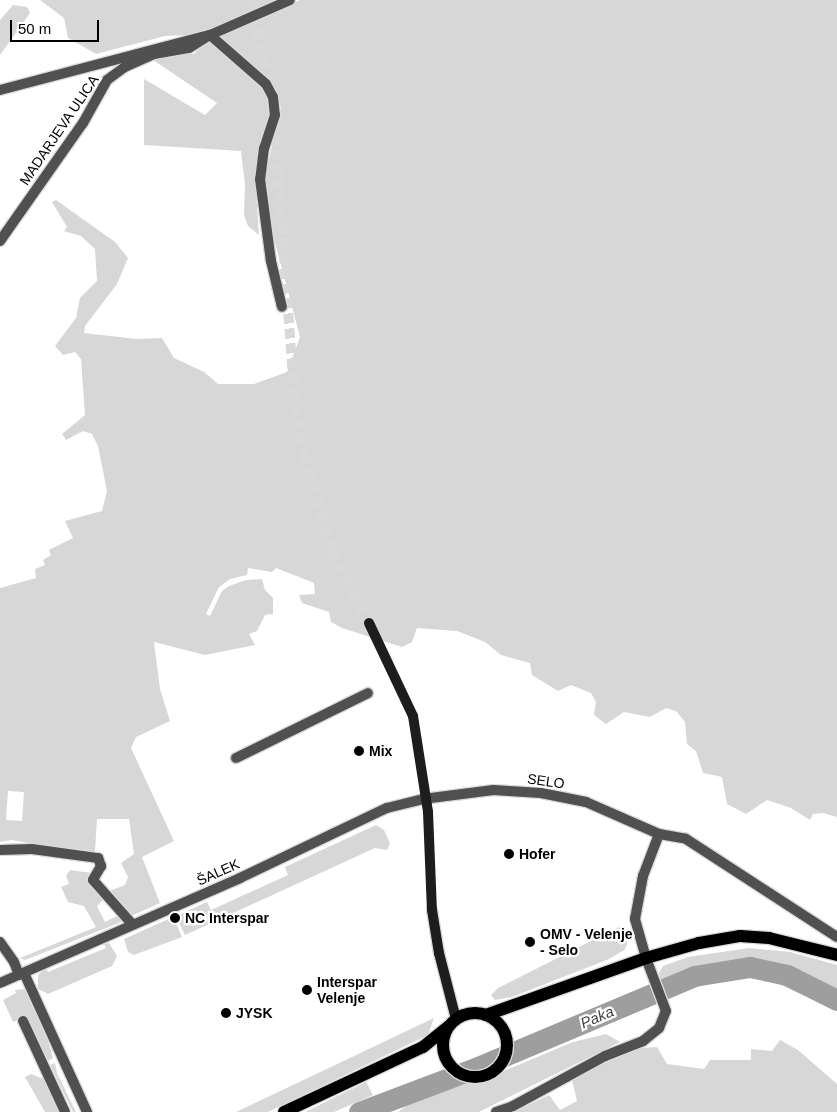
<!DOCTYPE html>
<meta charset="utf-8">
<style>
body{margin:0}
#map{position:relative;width:837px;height:1112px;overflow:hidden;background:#fff;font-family:Arial,sans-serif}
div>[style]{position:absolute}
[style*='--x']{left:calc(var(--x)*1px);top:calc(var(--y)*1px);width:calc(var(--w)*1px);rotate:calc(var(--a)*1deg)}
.green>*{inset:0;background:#d7d7d7}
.river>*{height:21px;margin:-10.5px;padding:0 10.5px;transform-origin:10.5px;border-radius:10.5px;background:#9e9e9e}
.secondary-tunnel>*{height:10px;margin-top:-5px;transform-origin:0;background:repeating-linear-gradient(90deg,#d9d9d9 0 10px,transparent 0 15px)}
.roads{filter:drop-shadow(1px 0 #dbdbdb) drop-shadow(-1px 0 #dbdbdb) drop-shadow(0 1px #dbdbdb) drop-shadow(0 -1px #dbdbdb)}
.minor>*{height:10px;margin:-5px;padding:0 5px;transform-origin:5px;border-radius:5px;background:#505050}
.tertiary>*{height:10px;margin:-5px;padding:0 5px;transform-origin:5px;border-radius:5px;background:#505050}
.secondary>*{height:10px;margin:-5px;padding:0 5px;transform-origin:5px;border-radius:5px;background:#1d1d1d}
.primary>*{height:12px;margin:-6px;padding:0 6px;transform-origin:6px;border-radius:6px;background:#000}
.primary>.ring{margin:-6px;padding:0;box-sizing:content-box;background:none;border:12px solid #000;border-radius:50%}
.secondary-bridge>*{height:10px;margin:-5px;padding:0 5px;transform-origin:5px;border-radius:5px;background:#1d1d1d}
.dots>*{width:14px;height:14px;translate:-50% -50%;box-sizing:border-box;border:2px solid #fff;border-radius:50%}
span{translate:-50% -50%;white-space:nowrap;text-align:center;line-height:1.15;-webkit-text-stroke:4.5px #fff;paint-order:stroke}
.street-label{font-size:14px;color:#000}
.poi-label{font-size:14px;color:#000;font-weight:700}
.left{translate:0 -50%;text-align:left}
.water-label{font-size:15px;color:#3f3f3f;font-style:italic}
.scale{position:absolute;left:10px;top:20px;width:89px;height:22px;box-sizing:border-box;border:2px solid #000;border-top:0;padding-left:6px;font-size:15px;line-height:18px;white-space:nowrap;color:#000;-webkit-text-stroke:4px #fff;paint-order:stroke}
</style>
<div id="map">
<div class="green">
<div style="clip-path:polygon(40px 0,277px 0,195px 35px,165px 36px,96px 54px,68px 38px,64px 18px)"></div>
<div style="clip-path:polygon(evenodd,300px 0,837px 0,837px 817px,823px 813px,813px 814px,810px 820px,791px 808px,767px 800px,746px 814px,727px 804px,722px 777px,703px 773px,696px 751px,687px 744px,685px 722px,676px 711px,666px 708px,650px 717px,624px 712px,606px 724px,594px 715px,596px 702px,591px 693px,571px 685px,558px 691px,532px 675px,530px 663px,501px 655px,485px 642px,457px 631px,417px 628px,412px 642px,402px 647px,342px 628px,331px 622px,329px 612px,302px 603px,299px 595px,315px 594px,314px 583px,276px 568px,272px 572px,248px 568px,247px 575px,230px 579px,219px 587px,206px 614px,210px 616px,222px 591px,229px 586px,246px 580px,262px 579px,265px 590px,273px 598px,273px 614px,265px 615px,257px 631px,249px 634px,255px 645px,205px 655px,154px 642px,160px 689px,170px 721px,136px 737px,131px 748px,174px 841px,142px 857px,160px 903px,131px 916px,107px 892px,125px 885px,128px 877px,121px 863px,134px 854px,129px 819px,97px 819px,95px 851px,69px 851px,12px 840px,0 842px,0 588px,36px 578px,35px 569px,45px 565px,43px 560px,51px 555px,49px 550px,73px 538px,65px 521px,102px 511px,107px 491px,98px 446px,92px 434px,83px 431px,66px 440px,62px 434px,85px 415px,81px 359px,75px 352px,63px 355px,55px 346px,76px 318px,80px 298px,97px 281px,95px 249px,81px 236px,64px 231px,67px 227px,52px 202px,56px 200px,115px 242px,128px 258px,117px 284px,85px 326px,84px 333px,137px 339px,162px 338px,174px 358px,204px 372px,218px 384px,254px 384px,287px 372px,300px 337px,276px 246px,266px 226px,264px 180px,281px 108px,275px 89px,217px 38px,221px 33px,300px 0,8px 791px,24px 792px,22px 821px,6px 820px,8px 791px)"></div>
<div style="clip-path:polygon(13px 5px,27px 7px,30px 13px,0 55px,0 20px)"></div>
<div style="clip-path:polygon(205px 42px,213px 44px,261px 84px,267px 98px,269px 119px,261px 140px,255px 177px,259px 235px,248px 226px,244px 215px,245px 185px,241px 151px,144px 145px,144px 79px,205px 115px,217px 103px,153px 60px,173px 54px,194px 54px)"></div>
<div style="clip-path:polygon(376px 825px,384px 830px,390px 843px,387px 850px,375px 848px,185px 935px,176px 916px,207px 902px,211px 910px,288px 875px,285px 867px)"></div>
<div style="clip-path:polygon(70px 870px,92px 873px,104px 899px,97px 906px,105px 922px,117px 916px,124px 921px,25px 960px,20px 958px,96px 927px,84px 906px,68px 902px,61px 887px,69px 884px,66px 876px)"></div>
<div style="clip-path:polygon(173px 917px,182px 937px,134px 955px,128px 952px,124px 939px)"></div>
<div style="clip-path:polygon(619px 927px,628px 932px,627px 945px,624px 950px,609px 959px,512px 997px,495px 1000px,491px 995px,498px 988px)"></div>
<div style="clip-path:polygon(109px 943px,117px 956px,112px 966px,48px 994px,38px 989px,38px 975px,46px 968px,48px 972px,106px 948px,104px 944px)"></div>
<div style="clip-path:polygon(749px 948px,790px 952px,837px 965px,837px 993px,802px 975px,750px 962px,697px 970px,661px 984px,659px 973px,663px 966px,688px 957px)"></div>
<div style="clip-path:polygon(772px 976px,833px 1002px,837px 1010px,772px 981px)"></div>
<div style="clip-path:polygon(25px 989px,46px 1034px,53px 1058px,48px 1061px,26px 1017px,13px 1022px,3px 1000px,16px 993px,15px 990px)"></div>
<div style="clip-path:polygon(434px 1018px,428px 1035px,268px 1112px,236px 1112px)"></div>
<div style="clip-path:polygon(606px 1034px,620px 1042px,479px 1112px,398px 1112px,412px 1102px,506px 1070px,573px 1042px)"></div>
<div style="clip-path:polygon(780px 1040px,798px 1050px,837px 1084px,837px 1112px,514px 1112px,549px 1095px,560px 1110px,577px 1101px,572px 1080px,596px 1065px,640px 1048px,657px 1047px,667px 1064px,704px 1069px,710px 1060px,751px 1060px,751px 1049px,772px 1051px)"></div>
<div style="clip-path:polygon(55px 1063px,57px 1073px,76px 1112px,73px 1112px,50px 1065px)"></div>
<div style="clip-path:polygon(31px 1074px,44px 1079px,60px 1112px,45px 1112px,25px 1077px)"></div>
<div style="clip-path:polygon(366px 1082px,373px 1095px,334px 1112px,305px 1112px)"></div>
</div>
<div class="river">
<div style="--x:359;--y:1112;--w:127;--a:-20.7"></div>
<div style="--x:478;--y:1067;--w:234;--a:-22.8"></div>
<div style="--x:694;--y:976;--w:57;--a:-9.1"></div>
<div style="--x:750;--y:967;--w:38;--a:12"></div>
<div style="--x:787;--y:975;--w:56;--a:26.6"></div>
</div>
<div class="secondary-tunnel">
<div style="--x:251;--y:0;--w:94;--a:78.3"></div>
<div style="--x:274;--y:119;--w:286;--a:85.8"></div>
<div style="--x:295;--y:404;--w:51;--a:79.8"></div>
<div style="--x:304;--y:454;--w:100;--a:73.7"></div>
<div style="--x:332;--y:550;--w:82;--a:63.1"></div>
</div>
<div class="roads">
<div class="minor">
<div style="--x:0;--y:241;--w:144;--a:-54.9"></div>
<div style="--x:83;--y:123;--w:49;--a:-60.8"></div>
<div style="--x:107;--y:80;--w:22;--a:-36"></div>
<div style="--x:125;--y:67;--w:32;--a:-24"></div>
<div style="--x:154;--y:54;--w:36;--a:-10"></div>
<div style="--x:189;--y:48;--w:25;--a:-32"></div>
<div style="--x:210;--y:35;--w:74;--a:41.2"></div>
<div style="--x:266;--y:84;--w:15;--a:62"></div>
<div style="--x:273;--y:97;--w:18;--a:84"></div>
<div style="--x:275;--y:115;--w:35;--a:108"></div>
<div style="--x:264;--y:148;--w:31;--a:97"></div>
<div style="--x:260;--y:179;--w:83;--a:82.4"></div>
<div style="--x:271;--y:261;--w:47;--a:76.6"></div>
<div style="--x:236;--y:758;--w:147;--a:-26.2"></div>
<div style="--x:0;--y:850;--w:32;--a:-2"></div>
<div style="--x:32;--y:849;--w:67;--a:7.8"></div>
<div style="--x:98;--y:858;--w:9;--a:69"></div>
<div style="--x:101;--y:866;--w:16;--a:120"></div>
<div style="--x:93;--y:880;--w:59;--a:48.4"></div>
<div style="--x:0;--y:942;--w:24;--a:55"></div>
<div style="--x:14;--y:962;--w:14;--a:69"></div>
<div style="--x:0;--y:983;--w:262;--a:-23.6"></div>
<div style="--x:240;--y:878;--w:163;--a:-25.5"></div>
<div style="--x:387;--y:808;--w:37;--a:-14"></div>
<div style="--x:423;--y:799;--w:71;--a:-7.3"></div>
<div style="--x:493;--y:790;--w:48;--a:3.6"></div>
<div style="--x:541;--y:793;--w:46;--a:11.3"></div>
<div style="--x:586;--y:802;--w:80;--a:23.7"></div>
<div style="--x:659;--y:834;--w:27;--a:10"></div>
<div style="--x:686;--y:839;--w:180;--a:33"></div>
<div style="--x:23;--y:1021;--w:100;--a:65.2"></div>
<div style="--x:496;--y:1112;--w:18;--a:-19"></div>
<div style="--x:513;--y:1106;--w:105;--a:-28.5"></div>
<div style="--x:605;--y:1056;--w:41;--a:-21.5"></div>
<div style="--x:643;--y:1041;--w:21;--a:-39"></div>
<div style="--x:659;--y:1028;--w:18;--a:-68"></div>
<div style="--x:666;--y:1011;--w:57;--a:-110.7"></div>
<div style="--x:646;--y:958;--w:41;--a:-105.8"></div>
<div style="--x:635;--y:919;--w:44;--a:-79.5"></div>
<div style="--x:643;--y:876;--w:45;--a:-69.1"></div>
</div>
<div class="tertiary">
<div style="--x:0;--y:90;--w:217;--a:-14.7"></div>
<div style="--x:210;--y:35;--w:87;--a:-23.6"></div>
<div style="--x:24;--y:973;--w:153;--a:65.6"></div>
</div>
<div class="secondary">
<div style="--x:432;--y:910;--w:44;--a:80.8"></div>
<div style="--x:439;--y:953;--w:68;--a:75.6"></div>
</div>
<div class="primary">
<div class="ring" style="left:443px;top:1013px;width:52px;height:52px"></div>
<div style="--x:486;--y:1015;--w:170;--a:-19.6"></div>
<div style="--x:646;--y:958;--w:55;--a:-15.8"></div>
<div style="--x:699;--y:943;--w:42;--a:-9.7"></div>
<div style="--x:740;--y:936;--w:29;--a:4"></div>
<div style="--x:769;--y:938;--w:70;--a:14"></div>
<div style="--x:284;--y:1112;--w:153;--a:-25.1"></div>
<div style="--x:423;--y:1047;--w:32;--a:-39"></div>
</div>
</div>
<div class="secondary-bridge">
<div style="--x:369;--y:623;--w:103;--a:64.7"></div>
<div style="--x:413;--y:716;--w:97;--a:81.1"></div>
<div style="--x:428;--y:812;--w:98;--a:87.7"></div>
</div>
<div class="dots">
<div style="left:359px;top:751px;background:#000"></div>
<div style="left:509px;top:854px;background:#000"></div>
<div style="left:175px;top:918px;background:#000"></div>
<div style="left:530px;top:942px;background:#000"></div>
<div style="left:307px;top:990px;background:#000"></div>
<div style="left:226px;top:1013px;background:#000"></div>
</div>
<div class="street-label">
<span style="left:59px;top:130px;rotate:-56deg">MADARJEVA ULICA</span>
<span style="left:546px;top:781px;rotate:8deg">SELO</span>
<span style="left:218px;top:872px;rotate:-24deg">ŠALEK</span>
</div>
<div class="poi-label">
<span class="left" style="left:369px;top:751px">Mix</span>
<span class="left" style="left:519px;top:854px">Hofer</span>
<span class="left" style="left:185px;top:918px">NC Interspar</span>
<span class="left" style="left:540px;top:942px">OMV - Velenje<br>- Selo</span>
<span class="left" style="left:317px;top:990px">Interspar<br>Velenje</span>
<span class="left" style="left:236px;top:1013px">JYSK</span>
</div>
<div class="water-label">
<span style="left:597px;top:1017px;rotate:-23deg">Paka</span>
</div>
<div class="scale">50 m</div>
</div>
